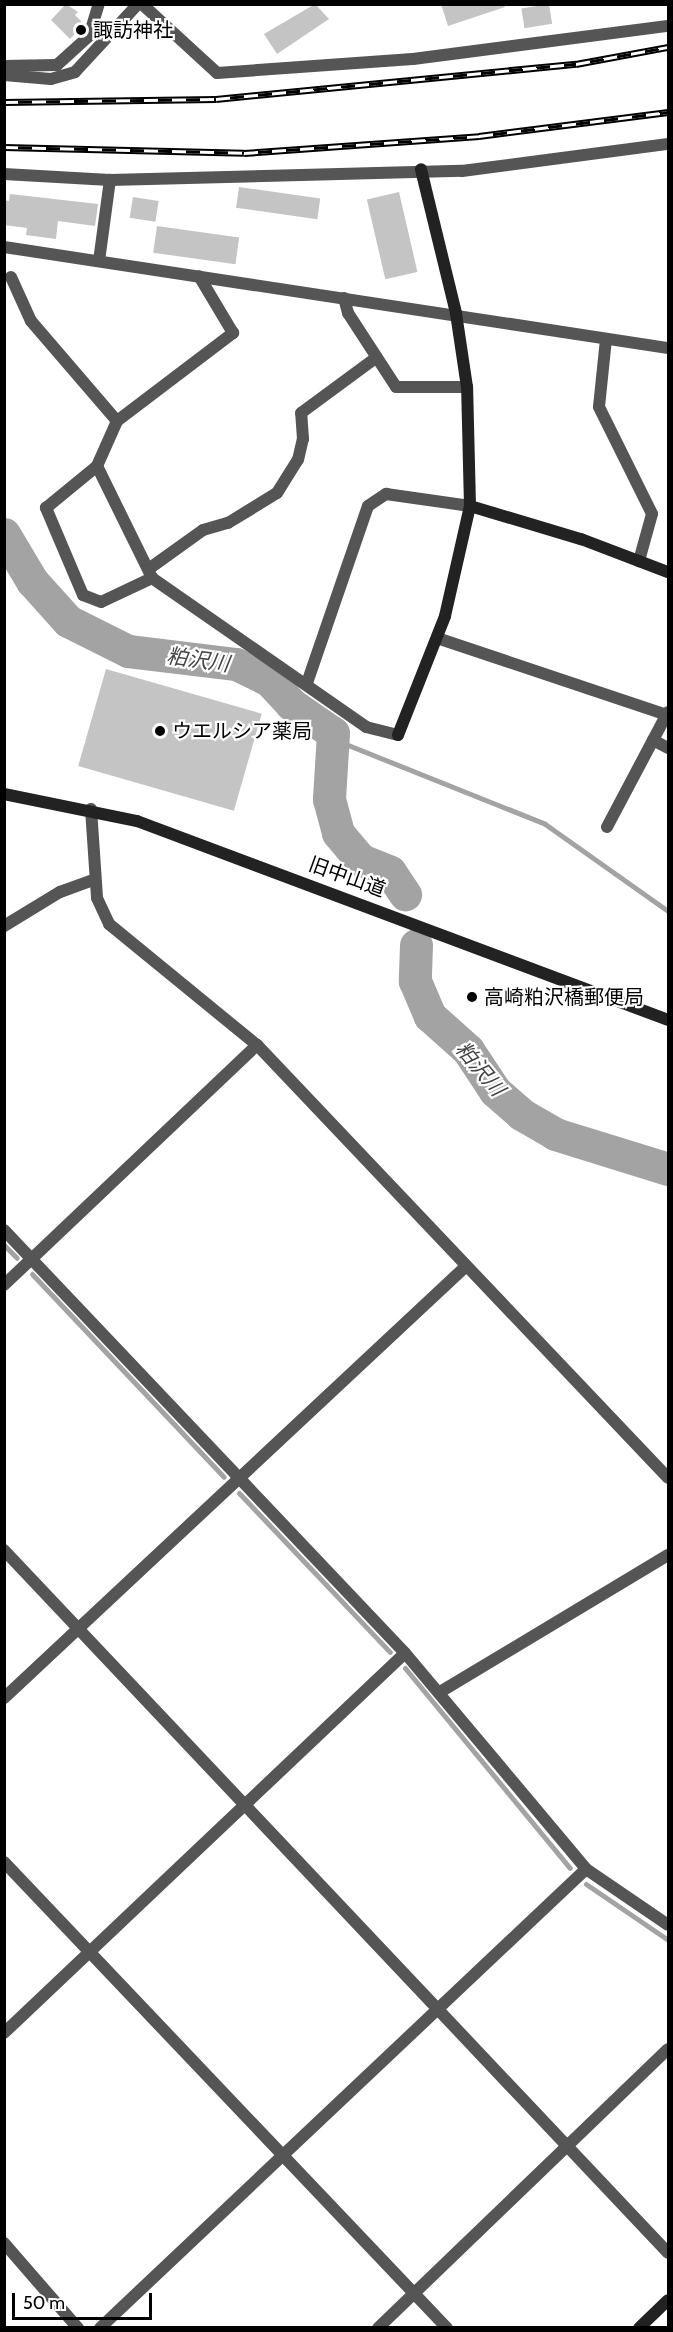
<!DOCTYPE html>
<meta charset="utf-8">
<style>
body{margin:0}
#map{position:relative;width:673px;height:2332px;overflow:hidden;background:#fff;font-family:Cabin,"Noto Sans JP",sans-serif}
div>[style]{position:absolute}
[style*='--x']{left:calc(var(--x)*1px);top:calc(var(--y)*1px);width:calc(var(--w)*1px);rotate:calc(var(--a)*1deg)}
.stream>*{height:5px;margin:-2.5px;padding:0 2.5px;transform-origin:2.5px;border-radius:2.5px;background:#a3a3a3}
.river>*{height:33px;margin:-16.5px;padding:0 16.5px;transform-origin:16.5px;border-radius:16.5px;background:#a3a3a3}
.building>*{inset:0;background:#c4c4c4;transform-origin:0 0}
.street>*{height:12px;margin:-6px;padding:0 6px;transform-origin:6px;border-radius:6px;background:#555}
.secondary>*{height:12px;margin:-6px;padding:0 6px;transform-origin:6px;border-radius:6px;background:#222}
.rail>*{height:7px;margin-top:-3.5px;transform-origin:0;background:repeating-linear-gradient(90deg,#fff 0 14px,#000 0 28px);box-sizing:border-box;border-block:2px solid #000}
.dots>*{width:16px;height:16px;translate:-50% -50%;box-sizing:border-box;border:3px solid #fff;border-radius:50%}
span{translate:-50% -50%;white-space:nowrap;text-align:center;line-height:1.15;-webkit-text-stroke:4.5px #fff;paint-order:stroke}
.poi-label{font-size:20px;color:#000}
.left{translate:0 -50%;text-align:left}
.street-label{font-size:20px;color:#000}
.water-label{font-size:21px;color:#444;font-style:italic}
.frame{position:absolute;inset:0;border:6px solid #000;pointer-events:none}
.scale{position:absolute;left:12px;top:2293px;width:140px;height:27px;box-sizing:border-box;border:3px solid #000;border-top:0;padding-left:8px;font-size:18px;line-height:21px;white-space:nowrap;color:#000;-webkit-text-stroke:4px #fff;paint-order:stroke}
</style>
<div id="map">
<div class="stream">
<div style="--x:333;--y:739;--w:228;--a:21.8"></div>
<div style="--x:545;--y:824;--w:151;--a:35.3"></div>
<div style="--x:4;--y:1245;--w:18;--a:45"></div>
<div style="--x:32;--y:1274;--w:279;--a:46.6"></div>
<div style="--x:239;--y:1493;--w:219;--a:46.5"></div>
<div style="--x:405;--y:1668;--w:259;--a:50.5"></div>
<div style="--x:586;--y:1884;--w:99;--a:34.3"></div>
</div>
<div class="river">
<div style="--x:4;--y:534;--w:55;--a:59.2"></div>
<div style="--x:32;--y:581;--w:54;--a:48"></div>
<div style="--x:68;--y:621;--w:67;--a:26.6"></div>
<div style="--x:128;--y:651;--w:109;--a:6.9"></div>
<div style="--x:236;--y:664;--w:37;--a:26"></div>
<div style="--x:269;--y:680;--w:33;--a:47"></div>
<div style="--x:291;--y:704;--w:51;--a:34.6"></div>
<div style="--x:333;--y:733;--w:66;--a:93.5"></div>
<div style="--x:329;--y:799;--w:35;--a:75"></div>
<div style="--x:338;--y:833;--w:35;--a:50"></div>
<div style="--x:361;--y:860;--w:31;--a:22"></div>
<div style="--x:390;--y:872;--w:27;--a:56"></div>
<div style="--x:416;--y:945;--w:36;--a:92"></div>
<div style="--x:415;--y:981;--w:38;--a:67"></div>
<div style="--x:430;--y:1016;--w:51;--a:41.8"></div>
<div style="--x:468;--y:1050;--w:49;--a:56.6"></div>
<div style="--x:495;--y:1091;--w:35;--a:41"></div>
<div style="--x:521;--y:1114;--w:39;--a:30"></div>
<div style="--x:555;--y:1134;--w:118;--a:17.2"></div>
</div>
<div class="building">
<div style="clip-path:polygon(66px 4px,78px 12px,75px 15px,84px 24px,70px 39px,51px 20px)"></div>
<div style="clip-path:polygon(315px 4px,329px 19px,277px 54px,264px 34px)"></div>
<div style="clip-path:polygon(441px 4px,505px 4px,505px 7px,448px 26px)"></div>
<div style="left:549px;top:4px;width:20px;height:28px;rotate:81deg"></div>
<div style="left:239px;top:187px;width:82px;height:21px;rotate:8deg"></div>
<div style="left:399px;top:192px;width:82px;height:33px;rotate:77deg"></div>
<div style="clip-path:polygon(10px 194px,98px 204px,95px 226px,58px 221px,56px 239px,26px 235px,27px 228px,4px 225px,4px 200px,9px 201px)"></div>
<div style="left:133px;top:197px;width:26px;height:21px;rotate:9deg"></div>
<div style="left:157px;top:226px;width:83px;height:27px;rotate:8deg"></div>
<div style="left:106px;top:669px;width:162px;height:101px;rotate:16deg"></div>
</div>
<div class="street">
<div style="--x:142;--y:4;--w:102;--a:42.6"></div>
<div style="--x:217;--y:73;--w:196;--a:-4.1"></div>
<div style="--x:413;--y:59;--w:257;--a:-7.4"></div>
<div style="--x:4;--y:66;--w:53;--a:-1.1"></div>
<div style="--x:57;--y:65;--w:43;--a:-42.2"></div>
<div style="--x:89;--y:36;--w:34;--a:-73"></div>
<div style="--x:4;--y:75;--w:47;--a:4.9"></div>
<div style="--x:51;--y:79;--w:25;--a:-16"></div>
<div style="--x:75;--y:72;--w:93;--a:-47.2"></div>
<div style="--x:4;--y:174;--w:106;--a:3.2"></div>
<div style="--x:110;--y:180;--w:352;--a:-1.5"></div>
<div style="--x:462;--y:171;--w:208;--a:-7.5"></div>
<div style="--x:4;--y:247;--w:672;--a:8.65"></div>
<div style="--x:99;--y:261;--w:82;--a:-82.3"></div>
<div style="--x:11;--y:277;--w:48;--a:65.6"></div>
<div style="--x:31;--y:321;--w:132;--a:49.3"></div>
<div style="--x:344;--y:298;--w:16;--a:75"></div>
<div style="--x:348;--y:313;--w:88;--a:57"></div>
<div style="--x:396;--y:387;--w:71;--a:0"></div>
<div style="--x:606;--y:339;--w:68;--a:95.9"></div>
<div style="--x:599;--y:407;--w:119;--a:63.6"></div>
<div style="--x:652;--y:514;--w:49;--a:105.5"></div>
<div style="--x:97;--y:466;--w:125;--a:63.8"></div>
<div style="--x:152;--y:578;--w:56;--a:154.8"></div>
<div style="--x:101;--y:602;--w:19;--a:-159"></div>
<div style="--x:83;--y:595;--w:95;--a:-113"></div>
<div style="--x:46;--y:508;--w:66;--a:-39.5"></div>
<div style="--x:97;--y:466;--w:49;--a:-66"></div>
<div style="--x:117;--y:421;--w:146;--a:-37.2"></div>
<div style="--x:233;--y:333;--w:66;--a:-120.8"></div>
<div style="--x:150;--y:568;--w:65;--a:-35.6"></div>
<div style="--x:203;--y:530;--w:26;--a:-16"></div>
<div style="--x:228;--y:523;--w:57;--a:-31.5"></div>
<div style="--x:277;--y:493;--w:39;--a:-58"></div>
<div style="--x:298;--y:460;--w:22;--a:-77"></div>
<div style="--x:303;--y:439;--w:26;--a:-94"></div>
<div style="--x:301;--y:413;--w:94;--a:-36.4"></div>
<div style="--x:152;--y:578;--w:261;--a:34.8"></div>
<div style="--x:366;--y:727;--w:33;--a:14"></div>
<div style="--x:437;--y:638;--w:243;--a:18.5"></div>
<div style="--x:307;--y:683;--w:187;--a:-71"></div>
<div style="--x:368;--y:506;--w:22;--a:-34"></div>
<div style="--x:386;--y:494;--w:85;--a:8.1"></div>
<div style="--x:653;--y:740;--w:17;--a:28"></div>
<div style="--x:91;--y:809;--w:89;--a:86.1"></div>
<div style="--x:97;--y:898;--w:29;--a:65"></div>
<div style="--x:109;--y:924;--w:191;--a:39.3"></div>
<div style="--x:257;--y:1045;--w:597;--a:46.49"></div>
<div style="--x:607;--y:827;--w:130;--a:-62.1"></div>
<div style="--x:4;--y:926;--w:66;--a:-31.3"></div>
<div style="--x:60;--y:892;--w:37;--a:-20"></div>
<div style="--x:4;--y:1230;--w:583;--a:46.53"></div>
<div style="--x:405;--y:1653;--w:282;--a:50"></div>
<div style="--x:586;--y:1869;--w:99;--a:34.3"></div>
<div style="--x:4;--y:1285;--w:349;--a:-43.5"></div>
<div style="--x:4;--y:1550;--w:967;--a:46.63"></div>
<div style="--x:440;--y:1692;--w:266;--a:-31"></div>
<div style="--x:4;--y:1698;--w:630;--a:-43.07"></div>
<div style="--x:4;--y:1862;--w:643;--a:46.45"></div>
<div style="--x:4;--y:2033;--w:552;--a:-43.46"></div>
<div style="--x:4;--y:2243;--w:113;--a:49"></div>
<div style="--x:100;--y:2328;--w:668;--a:-43.36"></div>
<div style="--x:378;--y:2328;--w:402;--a:-43.9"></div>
</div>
<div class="secondary">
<div style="--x:470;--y:506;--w:116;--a:16.6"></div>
<div style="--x:581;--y:539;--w:93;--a:20.8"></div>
<div style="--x:398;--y:735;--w:128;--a:-68.4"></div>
<div style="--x:445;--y:616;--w:113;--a:-77.2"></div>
<div style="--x:470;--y:506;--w:119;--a:-91.4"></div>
<div style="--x:467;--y:387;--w:75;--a:-98.5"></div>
<div style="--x:456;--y:313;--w:148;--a:-103.7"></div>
<div style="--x:4;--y:794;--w:136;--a:11.5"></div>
<div style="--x:137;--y:821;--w:567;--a:20.54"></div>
<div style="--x:639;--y:2328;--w:40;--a:-44"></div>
</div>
<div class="rail">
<div style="--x:4;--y:102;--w:212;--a:-0.8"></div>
<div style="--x:216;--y:99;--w:362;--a:-5.6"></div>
<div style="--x:576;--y:64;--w:94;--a:-10.5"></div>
<div style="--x:4;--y:147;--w:240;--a:1.4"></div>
<div style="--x:244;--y:153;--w:236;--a:-4.1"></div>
<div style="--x:479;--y:136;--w:191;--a:-7.2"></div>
</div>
<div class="dots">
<div style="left:81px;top:30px;background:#000"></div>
<div style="left:160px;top:731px;background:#000"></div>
<div style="left:472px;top:997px;background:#000"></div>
</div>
<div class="poi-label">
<span class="left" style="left:93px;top:30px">諏訪神社</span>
<span class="left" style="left:172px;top:731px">ウエルシア薬局</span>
<span class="left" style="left:484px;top:997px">高崎粕沢橋郵便局</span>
</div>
<div class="street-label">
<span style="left:347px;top:877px;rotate:20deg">旧中山道</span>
</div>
<div class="water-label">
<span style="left:198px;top:660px;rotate:8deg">粕沢川</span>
<span style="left:480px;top:1069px;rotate:50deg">粕沢川</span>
</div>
<div class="frame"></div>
<div class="scale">50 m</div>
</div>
